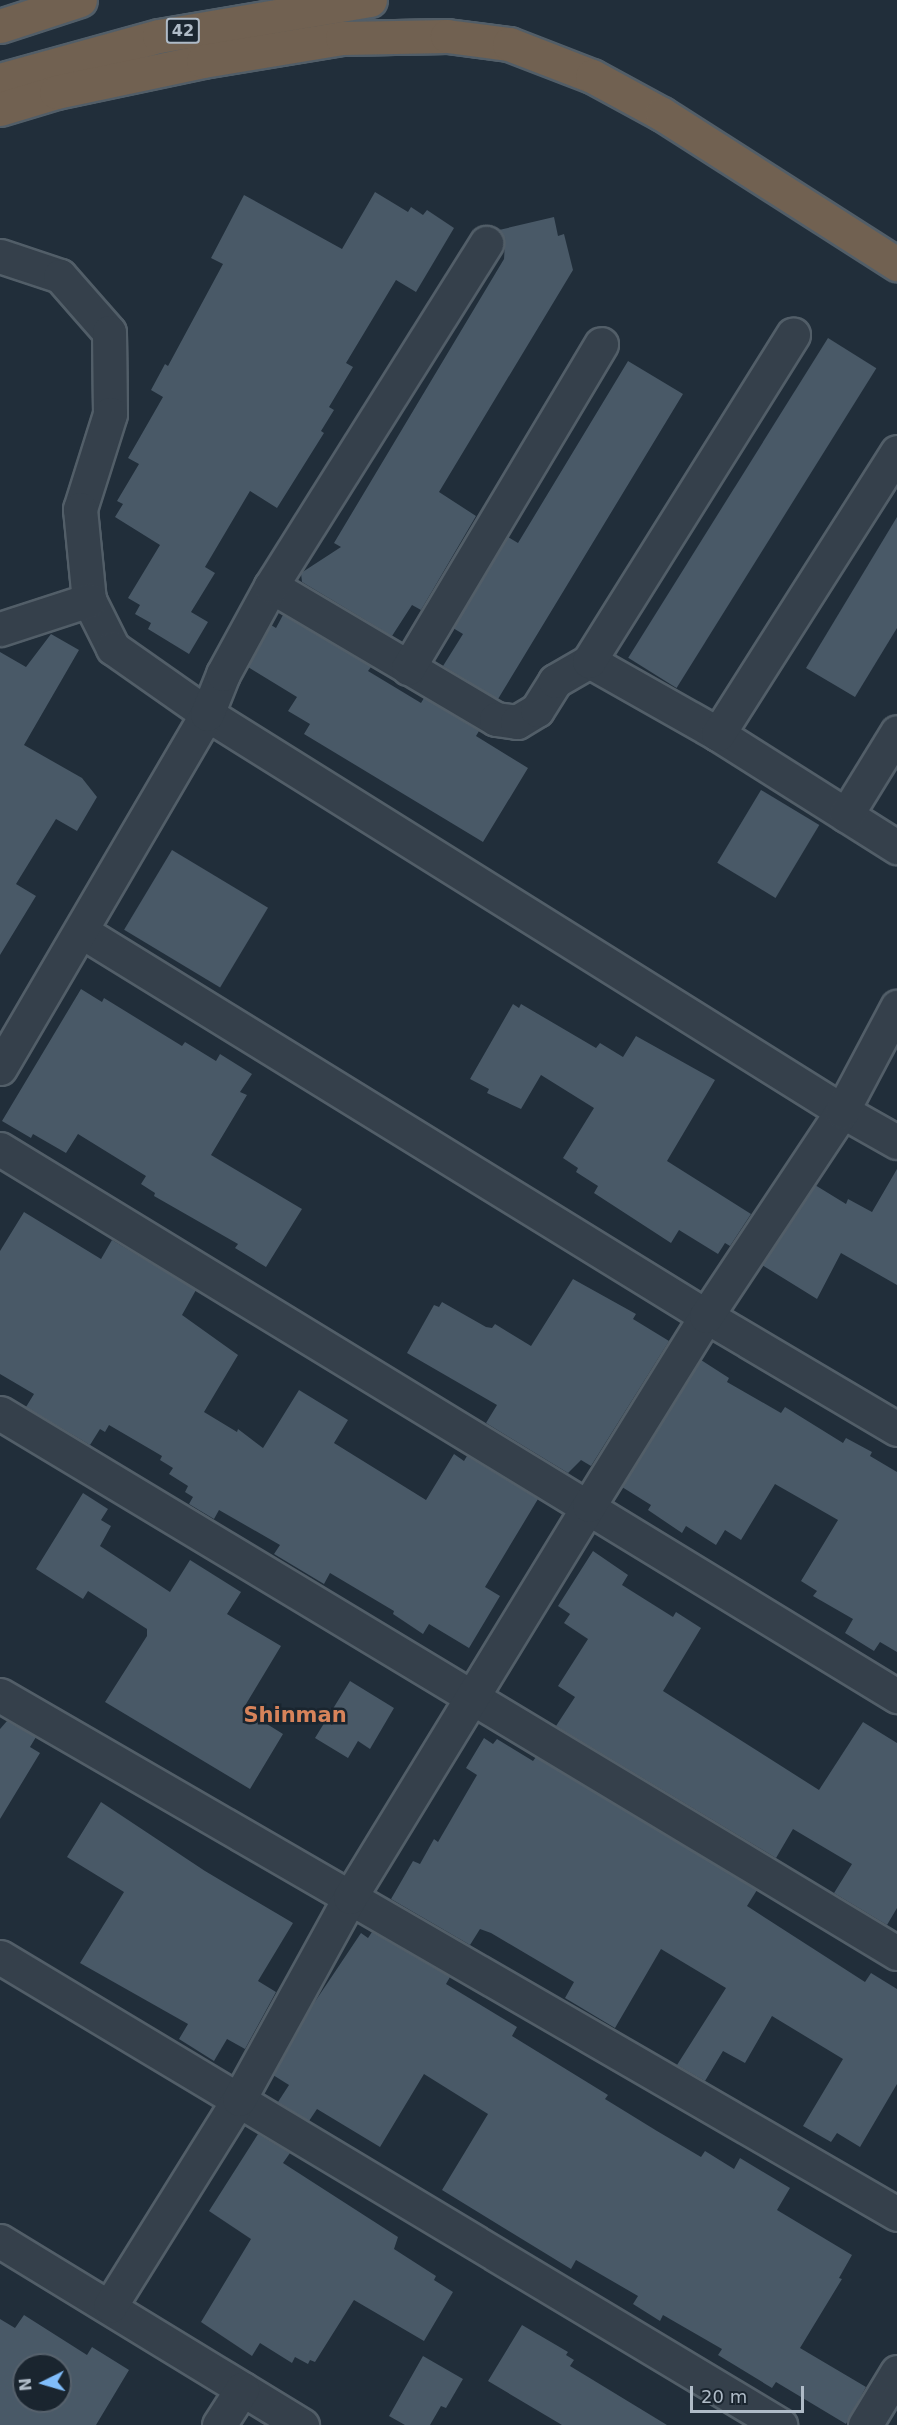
<!DOCTYPE html>
<style>
body{margin:0}
#map{position:relative;width:897px;height:2425px;overflow:hidden;background:#212e3a;font-family:"DejaVu Sans",sans-serif}
div>[style]{position:absolute}
[style*='--x']{left:calc(var(--x)*1px);top:calc(var(--y)*1px);width:calc(var(--w)*1px);rotate:calc(var(--a)*1deg)}
.building>*{inset:0;background:#495967;transform-origin:0 0}
.roads{filter:drop-shadow(2px 0 #525e68) drop-shadow(-2px 0 #525e68) drop-shadow(0 2px #525e68) drop-shadow(0 -2px #525e68)}
.minor>*{height:33px;margin:-16.5px;padding:0 16.5px;transform-origin:16.5px;border-radius:16.5px;background:#35404b}
.highway>*{height:33px;margin:-16.5px;padding:0 16.5px;transform-origin:16.5px;border-radius:16.5px;background:#716151}
span{translate:-50% -50%;white-space:nowrap;text-align:center;line-height:1.15;-webkit-text-stroke:5px #1a252f;paint-order:stroke}
.shield-label span{padding:2px 4px;background:#1a252f;border:2px solid;border-radius:4px;-webkit-text-stroke-width:0}
.shield-label{font-size:16px;color:#afbbc7;font-weight:700}
.quarter-label{font-size:21px;color:#d7835a;font-weight:700}
.north{position:absolute;left:12px;top:2353px;width:60px;height:60px;box-sizing:border-box;background:#1a252f;border:2px solid #56616c;border-radius:50%;rotate:265deg;font-size:16px;font-weight:700;line-height:24px;text-align:center;color:#afbbc7}
.north::after{content:'';display:block;margin:auto;width:21px;height:27px;background:#80bdfb;clip-path:polygon(50% 0,100% 100%,50% 72%,0 100%)}
.scale{position:absolute;left:690px;top:2386px;width:114px;height:27px;box-sizing:border-box;border:3px solid #afbbc7;border-top:0;padding-left:8px;font-size:18px;line-height:21px;white-space:nowrap;color:#afbbc7;-webkit-text-stroke:4px #1a252f;paint-order:stroke}
</style>
<div id="map">
<div class="building">
<div style="clip-path:polygon(375px 192px,408px 212px,411px 207px,423px 215px,427px 210px,454px 228px,416px 292px,396px 280px,346px 363px,353px 367px,329px 407px,334px 410px,321px 431px,324px 433px,277px 508px,250px 491px,205px 567px,215px 573px,191px 612px,208px 622px,189px 654px,148px 629px,151px 623px,135px 614px,140px 605px,128px 598px,160px 545px,115px 517px,123px 504px,117px 501px,139px 464px,128px 458px,163px 397px,151px 390px,165px 364px,168px 366px,223px 264px,211px 258px,244px 195px,342px 249px)"></div>
<div style="clip-path:polygon(554px 217px,558px 236px,564px 234px,573px 270px,439px 492px,476px 516px,421px 610px,412px 605px,392px 636px,302px 582px,301px 573px,341px 547px,334px 543px,504px 259px,505px 243px,499px 230px)"></div>
<div style="left:828px;top:338px;width:57px;height:377px;rotate:32deg"></div>
<div style="clip-path:polygon(628px 361px,683px 394px,498px 699px,443px 666px,463px 634px,453px 628px,508px 537px,518px 543px)"></div>
<div style="clip-path:polygon(897px 517px,897px 628px,855px 697px,806px 668px)"></div>
<div style="clip-path:polygon(283px 615px,371px 667px,368px 671px,421px 703px,424px 698px,479px 731px,476px 736px,528px 768px,483px 842px,304px 734px,310px 724px,288px 711px,297px 697px,248px 667px,271px 625px,276px 628px)"></div>
<div style="clip-path:polygon(51px 634px,79px 650px,24px 745px,82px 778px,97px 797px,77px 831px,56px 819px,16px 884px,36px 896px,0 955px,0 652px,26px 667px)"></div>
<div style="left:761px;top:790px;width:68px;height:85px;rotate:31deg"></div>
<div style="left:172px;top:850px;width:112px;height:93px;rotate:31deg"></div>
<div style="clip-path:polygon(81px 989px,102px 1002px,104px 998px,182px 1046px,185px 1042px,216px 1061px,220px 1054px,252px 1074px,240px 1092px,247px 1095px,211px 1155px,302px 1209px,266px 1267px,235px 1248px,238px 1244px,154px 1196px,155px 1193px,141px 1184px,146px 1176px,78px 1134px,66px 1153px,33px 1134px,31px 1138px,2px 1121px)"></div>
<div style="clip-path:polygon(513px 1004px,519px 1008px,521px 1004px,596px 1048px,600px 1043px,623px 1057px,636px 1036px,715px 1080px,667px 1161px,751px 1214px,730px 1246px,725px 1243px,718px 1254px,679px 1230px,671px 1243px,594px 1193px,598px 1186px,576px 1172px,578px 1168px,563px 1158px,594px 1108px,541px 1075px,521px 1109px,487px 1093px,489px 1089px,470px 1079px)"></div>
<div style="clip-path:polygon(897px 1169px,897px 1285px,841px 1253px,817px 1299px,762px 1265px,815px 1185px,846px 1204px,848px 1199px,872px 1212px)"></div>
<div style="clip-path:polygon(24px 1212px,101px 1259px,112px 1240px,196px 1290px,182px 1315px,238px 1355px,204px 1412px,237px 1432px,238px 1429px,263px 1448px,299px 1390px,348px 1420px,334px 1443px,426px 1500px,454px 1454px,464px 1461px,467px 1456px,538px 1499px,485px 1587px,500px 1596px,469px 1648px,429px 1624px,423px 1634px,393px 1614px,394px 1611px,330px 1573px,324px 1584px,274px 1554px,280px 1545px,219px 1510px,214px 1519px,189px 1504px,193px 1497px,185px 1492px,188px 1486px,169px 1474px,173px 1468px,160px 1460px,162px 1456px,109px 1425px,105px 1432px,100px 1429px,90px 1445px,26px 1407px,34px 1394px,0 1374px,0 1251px)"></div>
<div style="clip-path:polygon(573px 1279px,636px 1314px,633px 1319px,669px 1341px,591px 1466px,581px 1460px,568px 1473px,486px 1423px,497px 1405px,407px 1353px,434px 1305px,439px 1307px,442px 1302px,486px 1327px,492px 1328px,495px 1324px,531px 1346px)"></div>
<div style="clip-path:polygon(701px 1360px,729px 1378px,727px 1382px,781px 1413px,785px 1407px,843px 1443px,846px 1438px,872px 1452px,870px 1456px,897px 1472px,897px 1652px,880px 1642px,874px 1651px,845px 1633px,853px 1619px,813px 1596px,817px 1591px,801px 1581px,838px 1520px,775px 1484px,741px 1540px,725px 1530px,716px 1545px,686px 1526px,682px 1533px,648px 1510px,651px 1505px,622px 1487px)"></div>
<div style="clip-path:polygon(83px 1493px,108px 1509px,101px 1520px,111px 1526px,100px 1546px,170px 1592px,190px 1560px,241px 1592px,227px 1614px,281px 1646px,243px 1709px,283px 1734px,250px 1789px,105px 1702px,147px 1636px,147px 1629px,88px 1591px,83px 1599px,36px 1569px)"></div>
<div style="clip-path:polygon(593px 1551px,628px 1575px,622px 1585px,673px 1617px,676px 1612px,701px 1628px,663px 1691px,819px 1790px,863px 1722px,897px 1743px,897px 1908px,887px 1925px,834px 1893px,852px 1864px,793px 1829px,776px 1858px,556px 1726px,575px 1697px,558px 1686px,588px 1639px,564px 1623px,570px 1614px,558px 1606px)"></div>
<div style="clip-path:polygon(350px 1681px,394px 1708px,370px 1749px,358px 1741px,348px 1758px,315px 1738px)"></div>
<div style="clip-path:polygon(7px 1721px,36px 1737px,30px 1747px,40px 1753px,0 1819px,0 1729px)"></div>
<div style="clip-path:polygon(484px 1738px,493px 1744px,497px 1739px,533px 1761px,536px 1757px,757px 1890px,747px 1906px,865px 1982px,871px 1973px,897px 1989px,897px 2084px,860px 2147px,837px 2133px,831px 2142px,803px 2126px,843px 2059px,772px 2016px,745px 2063px,723px 2051px,705px 2081px,677px 2065px,726px 1988px,661px 1949px,615px 2028px,565px 1998px,574px 1982px,491px 1933px,480px 1929px,470px 1945px,391px 1899px,413px 1861px,420px 1864px,434px 1839px,438px 1842px,477px 1775px,466px 1768px)"></div>
<div style="clip-path:polygon(101px 1802px,205px 1871px,293px 1923px,258px 1981px,276px 1992px,245px 2049px,227px 2039px,214px 2061px,179px 2039px,188px 2024px,80px 1963px,124px 1892px,67px 1857px)"></div>
<div style="clip-path:polygon(372px 1932px,450px 1977px,446px 1984px,517px 2027px,512px 2036px,608px 2095px,605px 2099px,657px 2131px,701px 2157px,705px 2151px,734px 2169px,740px 2158px,790px 2188px,777px 2210px,852px 2255px,839px 2278px,842px 2279px,800px 2348px,866px 2387px,846px 2424px,776px 2382px,772px 2388px,718px 2355px,722px 2349px,663px 2315px,660px 2321px,633px 2304px,638px 2296px,576px 2260px,571px 2269px,442px 2190px,488px 2114px,424px 2074px,380px 2147px,317px 2109px,309px 2121px,278px 2102px,289px 2085px,273px 2075px,308px 2012px,361px 1933px,368px 1938px)"></div>
<div style="clip-path:polygon(258px 2134px,290px 2153px,283px 2163px,398px 2237px,394px 2249px,436px 2276px,434px 2280px,453px 2292px,424px 2341px,354px 2300px,315px 2362px,310px 2360px,308px 2364px,295px 2357px,292px 2363px,260px 2343px,252px 2356px,201px 2322px,251px 2239px,209px 2211px)"></div>
<div style="clip-path:polygon(evenodd,24px 2315px,87px 2355px,92px 2347px,129px 2370px,96px 2425px,0 2425px,0 2319px,15px 2328px,24px 2315px,24px 2365px,60px 2365px,60px 2401px,24px 2401px,24px 2365px)"></div>
<div style="clip-path:polygon(522px 2325px,568px 2352px,566px 2355px,574px 2360px,570px 2366px,667px 2425px,562px 2425px,488px 2381px)"></div>
<div style="clip-path:polygon(423px 2356px,463px 2379px,446px 2408px,441px 2406px,430px 2425px,405px 2425px,389px 2416px)"></div>
</div>
<div class="roads">
<div class="minor">
<div style="--x:0;--y:256;--w:63;--a:18.4"></div>
<div style="--x:60;--y:276;--w:74;--a:48.8"></div>
<div style="--x:109;--y:332;--w:82;--a:89.3"></div>
<div style="--x:110;--y:414;--w:100;--a:107.5"></div>
<div style="--x:80;--y:509;--w:91;--a:84.4"></div>
<div style="--x:89;--y:600;--w:54;--a:63.4"></div>
<div style="--x:113;--y:648;--w:115;--a:35.1"></div>
<div style="--x:207;--y:714;--w:749;--a:32.01"></div>
<div style="--x:842;--y:1111;--w:63;--a:29.4"></div>
<div style="--x:271;--y:586;--w:261;--a:30.6"></div>
<div style="--x:496;--y:719;--w:21;--a:8"></div>
<div style="--x:517;--y:722;--w:23;--a:-31"></div>
<div style="--x:537;--y:710;--w:34;--a:-58"></div>
<div style="--x:555;--y:681;--w:39;--a:-30"></div>
<div style="--x:589;--y:661;--w:148;--a:29.5"></div>
<div style="--x:718;--y:734;--w:212;--a:32.3"></div>
<div style="--x:0;--y:629;--w:94;--a:-18"></div>
<div style="--x:589;--y:661;--w:385;--a:-58"></div>
<div style="--x:408;--y:668;--w:377;--a:-59.2"></div>
<div style="--x:718;--y:734;--w:334;--a:-57.6"></div>
<div style="--x:846;--y:815;--w:97;--a:-58.4"></div>
<div style="--x:81;--y:931;--w:734;--a:31.63"></div>
<div style="--x:706;--y:1316;--w:222;--a:30.6"></div>
<div style="--x:0;--y:1068;--w:410;--a:-59.7"></div>
<div style="--x:207;--y:714;--w:43;--a:-68.2"></div>
<div style="--x:223;--y:674;--w:100;--a:-61.4"></div>
<div style="--x:271;--y:586;--w:405;--a:-57.9"></div>
<div style="--x:0;--y:1149;--w:1051;--a:31.38"></div>
<div style="--x:0;--y:1413;--w:1047;--a:31.05"></div>
<div style="--x:0;--y:1695;--w:1036;--a:30.05"></div>
<div style="--x:0;--y:1957;--w:910;--a:30.96"></div>
<div style="--x:0;--y:2241;--w:354;--a:31.4"></div>
<div style="--x:110;--y:2306;--w:244;--a:-58.1"></div>
<div style="--x:239;--y:2099;--w:230;--a:-61.2"></div>
<div style="--x:350;--y:1897;--w:459;--a:-58.6"></div>
<div style="--x:589;--y:1505;--w:222;--a:-58.2"></div>
<div style="--x:706;--y:1316;--w:246;--a:-56.4"></div>
<div style="--x:842;--y:1111;--w:118;--a:-62.1"></div>
<div style="--x:219;--y:2425;--w:43;--a:-57.4"></div>
<div style="--x:865;--y:2425;--w:62;--a:-58.9"></div>
</div>
<div class="highway">
<div style="--x:0;--y:26;--w:84;--a:-18"></div>
<div style="--x:0;--y:80;--w:165;--a:-15.5"></div>
<div style="--x:159;--y:36;--w:214;--a:-9.7"></div>
<div style="--x:0;--y:109;--w:59;--a:-16.9"></div>
<div style="--x:56;--y:92;--w:150;--a:-11.9"></div>
<div style="--x:203;--y:61;--w:141;--a:-9.4"></div>
<div style="--x:342;--y:38;--w:105;--a:-1.1"></div>
<div style="--x:447;--y:36;--w:63;--a:7.4"></div>
<div style="--x:509;--y:44;--w:89;--a:21.1"></div>
<div style="--x:592;--y:76;--w:80;--a:28.5"></div>
<div style="--x:662;--y:114;--w:279;--a:32.6"></div>
</div>
</div>
<div class="shield-label">
<span style="left:183px;top:31px">42</span>
</div>
<div class="quarter-label">
<span style="left:295px;top:1715px">Shinman</span>
</div>
<div class="north">N</div>
<div class="scale">20 m</div>
</div>
